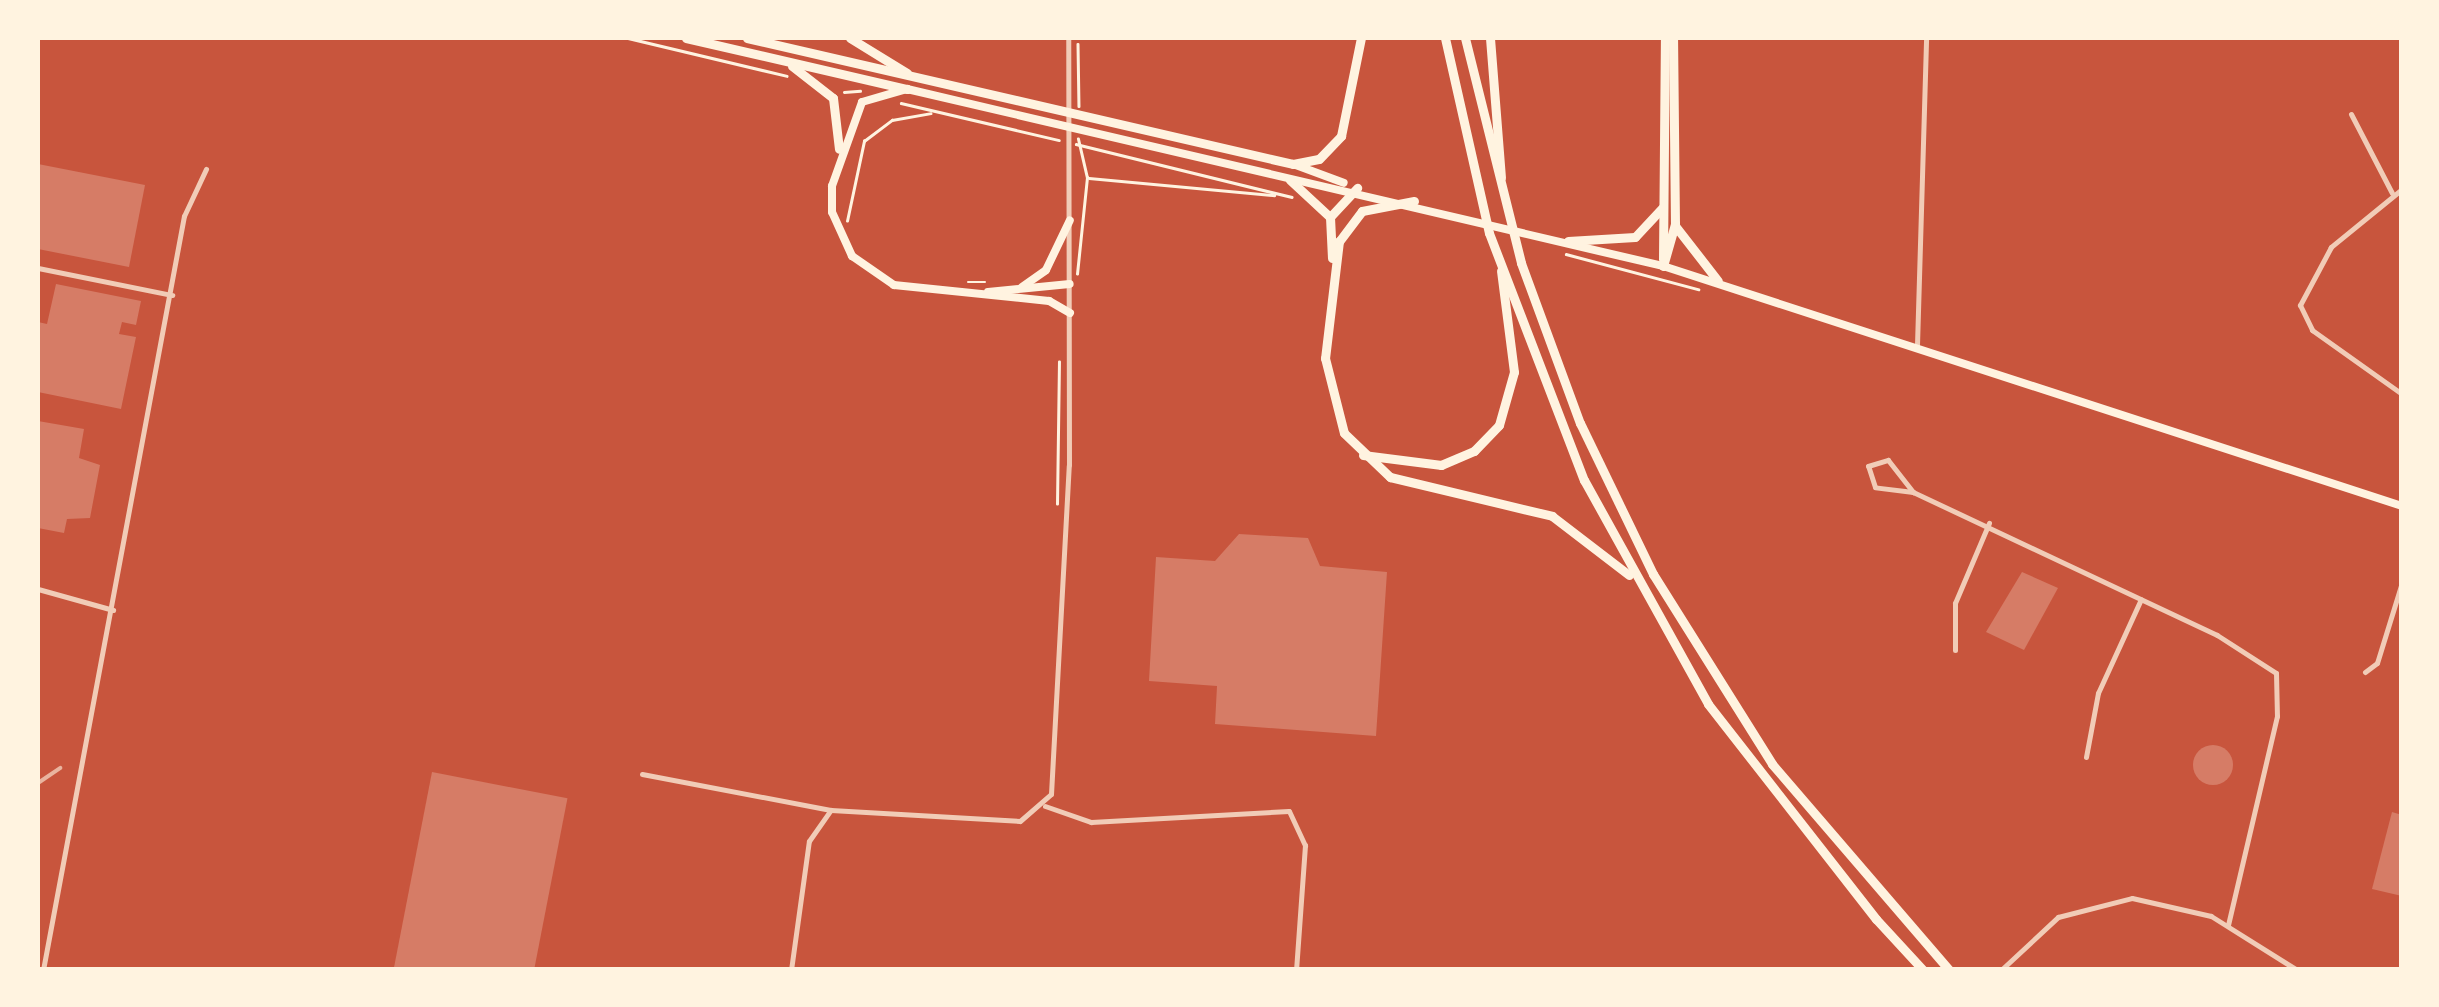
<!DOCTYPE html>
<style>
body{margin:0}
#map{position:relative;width:2439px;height:1007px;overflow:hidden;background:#c8553d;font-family:"Source Serif 4",serif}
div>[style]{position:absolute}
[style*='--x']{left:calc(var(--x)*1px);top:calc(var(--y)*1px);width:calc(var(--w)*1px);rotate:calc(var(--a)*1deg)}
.building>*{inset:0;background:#d67c66;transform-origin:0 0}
.round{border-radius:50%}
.path>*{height:2.5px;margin:-1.25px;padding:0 1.25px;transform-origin:1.25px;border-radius:1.25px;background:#fff3e0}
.minor>*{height:5px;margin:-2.5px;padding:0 2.5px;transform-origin:2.5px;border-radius:2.5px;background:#f1ccb7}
.secondary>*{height:8px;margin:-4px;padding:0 4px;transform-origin:4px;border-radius:4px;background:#fff3e0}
.primary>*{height:8px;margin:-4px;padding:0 4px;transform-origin:4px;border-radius:4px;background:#fff3e0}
.trunk>*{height:9px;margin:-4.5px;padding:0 4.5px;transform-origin:4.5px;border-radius:4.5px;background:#fff3e0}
.motorway>*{height:9px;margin:-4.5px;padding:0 4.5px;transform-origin:4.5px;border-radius:4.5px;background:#fff3e0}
.rail>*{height:4px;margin:-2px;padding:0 2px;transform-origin:2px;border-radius:2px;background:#e9b49f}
span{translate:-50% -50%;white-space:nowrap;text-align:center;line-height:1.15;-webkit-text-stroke:8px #fff3e0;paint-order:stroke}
.frame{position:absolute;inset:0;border:40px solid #fff3e0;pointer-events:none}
</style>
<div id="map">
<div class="building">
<div style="clip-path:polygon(38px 164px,145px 185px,129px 267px,38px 249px)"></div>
<div style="clip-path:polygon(56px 284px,141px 301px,136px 325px,122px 322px,119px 334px,136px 337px,121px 409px,38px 392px,38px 322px,47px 324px)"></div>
<div style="clip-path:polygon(38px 421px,84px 429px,79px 458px,100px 465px,90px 518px,67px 519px,64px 533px,38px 528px)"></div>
<div style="clip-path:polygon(1239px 534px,1308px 538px,1320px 566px,1387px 572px,1376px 736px,1215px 724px,1217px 686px,1149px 681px,1156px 557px,1215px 561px)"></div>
<div style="clip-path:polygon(2022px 572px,2058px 588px,2024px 650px,1986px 632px)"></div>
<div class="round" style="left:2193px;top:745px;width:40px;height:40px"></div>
<div style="left:432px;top:772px;width:138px;height:202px;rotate:11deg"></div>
<div style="clip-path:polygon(2392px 812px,2402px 815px,2402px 896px,2372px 889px)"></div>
</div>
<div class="path">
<div style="--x:628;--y:38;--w:163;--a:13.4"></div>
<div style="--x:1078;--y:44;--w:62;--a:89.1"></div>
<div style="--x:844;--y:92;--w:16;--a:-4"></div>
<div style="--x:901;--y:103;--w:162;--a:13.2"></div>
<div style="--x:1076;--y:144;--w:222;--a:13.8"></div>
<div style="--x:1089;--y:178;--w:186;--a:5.3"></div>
<div style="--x:847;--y:221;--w:82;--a:-78"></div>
<div style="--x:864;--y:141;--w:35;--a:-37"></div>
<div style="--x:892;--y:120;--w:39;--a:-10"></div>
<div style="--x:1566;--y:254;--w:137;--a:14.9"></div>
<div style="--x:1077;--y:274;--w:97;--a:-84.1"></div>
<div style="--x:1087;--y:178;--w:40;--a:-103"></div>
<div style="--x:968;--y:282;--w:17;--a:0"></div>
<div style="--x:1057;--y:504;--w:142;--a:-89.2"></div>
</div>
<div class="minor">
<div style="--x:2351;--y:114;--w:89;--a:62.6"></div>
<div style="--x:2402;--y:189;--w:92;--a:140.8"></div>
<div style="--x:2331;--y:247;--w:66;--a:118.1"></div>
<div style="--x:2300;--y:305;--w:28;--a:64"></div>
<div style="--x:2312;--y:330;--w:110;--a:35.4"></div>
<div style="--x:38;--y:268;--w:137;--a:11.4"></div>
<div style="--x:1917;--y:345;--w:307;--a:-88.3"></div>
<div style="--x:1913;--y:492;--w:38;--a:-173"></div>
<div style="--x:1875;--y:487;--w:22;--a:-108"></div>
<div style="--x:1868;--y:466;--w:21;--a:-17"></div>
<div style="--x:1888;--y:460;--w:41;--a:52"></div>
<div style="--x:1913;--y:492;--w:336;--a:25.2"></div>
<div style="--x:2217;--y:635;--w:70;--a:32.8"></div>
<div style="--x:2276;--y:673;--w:43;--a:88.7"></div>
<div style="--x:2277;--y:716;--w:215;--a:103.2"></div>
<div style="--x:38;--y:589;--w:78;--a:15.6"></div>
<div style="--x:1955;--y:650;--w:47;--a:-90"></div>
<div style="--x:1955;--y:603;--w:87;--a:-67"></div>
<div style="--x:2365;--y:672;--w:15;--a:-37"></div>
<div style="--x:2377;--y:663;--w:85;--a:-72.8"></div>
<div style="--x:2086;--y:757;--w:65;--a:-79.4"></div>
<div style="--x:2098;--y:693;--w:103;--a:-65.4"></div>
<div style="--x:642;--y:774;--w:192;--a:10.8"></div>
<div style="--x:1045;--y:806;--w:49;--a:19.2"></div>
<div style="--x:1091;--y:822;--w:198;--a:-3.2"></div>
<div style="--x:1289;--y:811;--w:38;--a:65"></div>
<div style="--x:1305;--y:845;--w:125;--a:94.1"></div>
<div style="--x:43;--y:970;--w:767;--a:-79.41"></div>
<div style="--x:184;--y:216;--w:52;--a:-64.9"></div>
<div style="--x:791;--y:970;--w:130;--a:-82.1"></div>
<div style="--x:809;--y:841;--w:38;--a:-55"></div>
<div style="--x:831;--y:810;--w:189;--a:3.3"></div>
<div style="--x:1020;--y:821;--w:41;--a:-41.1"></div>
<div style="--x:1051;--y:794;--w:329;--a:-86.9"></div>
<div style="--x:1069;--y:465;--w:427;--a:-90.1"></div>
<div style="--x:2001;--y:970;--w:78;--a:-42.9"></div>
<div style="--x:2058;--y:917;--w:76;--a:-14.4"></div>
<div style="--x:2132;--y:898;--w:81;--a:12.8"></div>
<div style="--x:2211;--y:916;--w:102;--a:32.1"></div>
</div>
<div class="secondary">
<div style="--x:1663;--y:266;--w:777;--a:17.99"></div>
</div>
<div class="primary">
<div style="--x:1293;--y:164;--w:54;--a:20.4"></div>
<div style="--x:1022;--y:287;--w:29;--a:-35"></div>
<div style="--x:1046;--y:270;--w:55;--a:-64.4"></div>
<div style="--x:988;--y:292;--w:82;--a:-5.6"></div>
<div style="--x:1070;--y:313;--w:24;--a:-150"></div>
<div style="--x:1049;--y:301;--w:156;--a:-174.1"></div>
<div style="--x:894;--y:285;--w:51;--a:-145.4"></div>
<div style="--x:852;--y:256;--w:48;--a:-114.4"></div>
<div style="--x:832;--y:212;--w:26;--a:-90"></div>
<div style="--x:832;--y:186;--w:89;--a:-70.3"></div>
<div style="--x:862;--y:102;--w:47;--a:-16.1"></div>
<div style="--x:907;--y:89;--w:776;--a:13.18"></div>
</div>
<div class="trunk">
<div style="--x:686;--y:38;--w:227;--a:13"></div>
<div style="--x:747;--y:38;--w:560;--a:12.99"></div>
<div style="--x:1293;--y:164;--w:26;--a:-11"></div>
<div style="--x:1319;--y:159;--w:32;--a:-46"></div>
<div style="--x:1341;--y:136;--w:100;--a:-78.5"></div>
<div style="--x:850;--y:38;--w:67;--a:31.6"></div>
<div style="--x:1445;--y:38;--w:200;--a:77.3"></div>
<div style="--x:1489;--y:233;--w:265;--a:69"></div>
<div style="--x:1584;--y:480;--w:256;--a:61"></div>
<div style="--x:1708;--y:704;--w:273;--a:52"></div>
<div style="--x:1465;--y:38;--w:232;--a:76"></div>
<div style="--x:1521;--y:263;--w:171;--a:69.8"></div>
<div style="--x:1580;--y:423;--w:168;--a:64.2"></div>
<div style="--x:1653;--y:574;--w:224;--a:57.9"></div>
<div style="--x:1772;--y:764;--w:272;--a:49.3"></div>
<div style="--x:1490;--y:38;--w:140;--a:85.5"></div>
<div style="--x:792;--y:66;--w:52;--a:38"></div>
<div style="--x:833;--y:98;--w:51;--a:83.3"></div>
<div style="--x:1290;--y:180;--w:54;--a:42.8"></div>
<div style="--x:1414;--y:201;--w:53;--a:169.1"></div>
<div style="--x:1362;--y:211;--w:38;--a:127"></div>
<div style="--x:1339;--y:241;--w:118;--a:96.8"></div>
<div style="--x:1325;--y:358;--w:77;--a:75.8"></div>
<div style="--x:1344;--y:433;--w:64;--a:43.7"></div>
<div style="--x:1390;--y:477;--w:167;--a:13.5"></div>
<div style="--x:1552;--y:516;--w:97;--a:37.5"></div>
<div style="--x:1676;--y:227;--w:68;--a:52.1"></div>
<div style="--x:1568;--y:241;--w:67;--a:-3.4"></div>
<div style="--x:1635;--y:237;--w:40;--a:-47"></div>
<div style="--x:1332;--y:258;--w:41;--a:-92.8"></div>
<div style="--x:1330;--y:217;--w:40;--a:-47"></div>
<div style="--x:1663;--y:259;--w:221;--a:-89.5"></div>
<div style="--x:1663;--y:266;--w:44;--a:-74.1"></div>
<div style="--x:1675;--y:224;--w:186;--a:-90.6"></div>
<div style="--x:1363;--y:455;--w:79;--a:7.3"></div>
<div style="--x:1441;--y:465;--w:36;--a:-23"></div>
<div style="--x:1474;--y:451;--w:36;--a:-46"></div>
<div style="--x:1499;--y:425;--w:55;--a:-74.2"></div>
<div style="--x:1514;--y:372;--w:102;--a:-97.3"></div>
</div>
<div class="motorway">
<div style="--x:1876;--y:919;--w:69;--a:47.3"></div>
</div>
<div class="rail">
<div style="--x:38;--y:783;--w:27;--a:-34"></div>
</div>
<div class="frame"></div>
</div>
